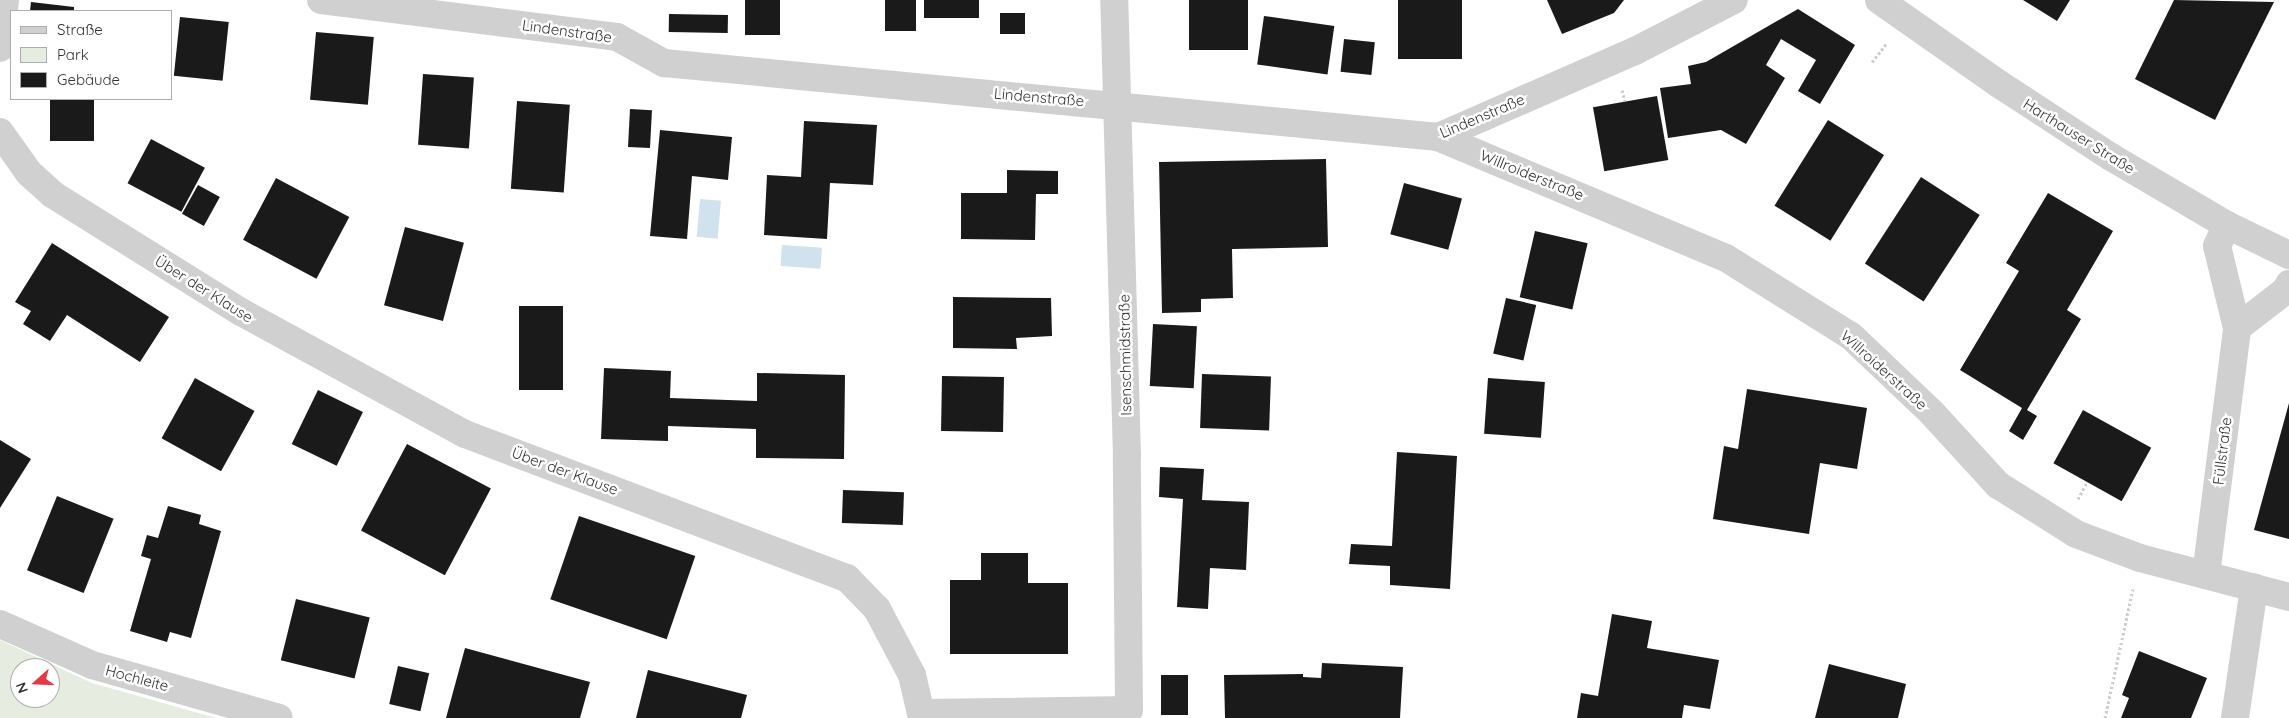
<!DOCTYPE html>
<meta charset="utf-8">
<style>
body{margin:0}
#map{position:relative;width:2289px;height:718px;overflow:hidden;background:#fff;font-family:Quicksand,sans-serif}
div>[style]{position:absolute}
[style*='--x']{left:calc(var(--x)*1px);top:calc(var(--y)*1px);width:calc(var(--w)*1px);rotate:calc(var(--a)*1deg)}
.green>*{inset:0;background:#e6ecdf}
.water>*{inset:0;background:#cfe2ee;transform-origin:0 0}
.building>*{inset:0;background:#1a1a1a;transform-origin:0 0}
.path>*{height:3px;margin-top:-1.5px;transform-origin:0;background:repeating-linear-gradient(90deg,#cdcdcd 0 2.5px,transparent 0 5px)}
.minor>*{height:28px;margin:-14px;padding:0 14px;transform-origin:14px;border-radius:14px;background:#d0d0d0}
span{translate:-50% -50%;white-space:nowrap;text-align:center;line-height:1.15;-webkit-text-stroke:5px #fff;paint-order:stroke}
.street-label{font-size:15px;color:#333}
.legend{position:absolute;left:10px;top:10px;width:162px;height:90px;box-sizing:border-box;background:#fff;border:1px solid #adadad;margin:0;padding:6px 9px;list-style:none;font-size:15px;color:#333}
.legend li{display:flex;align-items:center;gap:10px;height:25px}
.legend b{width:25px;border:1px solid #adadad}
.north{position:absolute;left:10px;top:658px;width:50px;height:50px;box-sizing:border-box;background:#fff;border:1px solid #adadad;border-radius:50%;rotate:250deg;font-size:14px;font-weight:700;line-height:20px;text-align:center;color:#333}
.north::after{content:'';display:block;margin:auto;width:18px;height:22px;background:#e63946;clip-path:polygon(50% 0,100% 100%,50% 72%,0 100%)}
</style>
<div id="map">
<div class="green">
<div style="clip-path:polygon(evenodd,0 640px,92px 683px,216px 718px,0 718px,0 640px,20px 668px,50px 668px,50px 698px,20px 698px,20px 668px)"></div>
</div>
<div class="water">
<div style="left:700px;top:199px;width:21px;height:38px;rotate:5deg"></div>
<div style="left:782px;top:245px;width:40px;height:21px;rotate:4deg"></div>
</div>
<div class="building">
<div style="left:745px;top:0;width:35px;height:35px"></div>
<div style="left:885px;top:0;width:31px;height:31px"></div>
<div style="left:924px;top:0;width:55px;height:18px"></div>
<div style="left:1189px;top:0;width:59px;height:50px"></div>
<div style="left:1398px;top:0;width:64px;height:59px"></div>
<div style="clip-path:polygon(1547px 0,1624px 0,1614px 13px,1562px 34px)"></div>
<div style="clip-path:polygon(2023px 0,2070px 0,2057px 21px)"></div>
<div style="clip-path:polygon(2174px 0,2274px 2px,2215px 120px,2135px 79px)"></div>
<div style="clip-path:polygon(31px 2px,74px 7px,74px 11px,30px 11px)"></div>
<div style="clip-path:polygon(1798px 9px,1855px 45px,1820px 104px,1798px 91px,1816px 60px,1781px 39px,1766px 65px,1785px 78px,1746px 144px,1721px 130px,1668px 138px,1660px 88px,1691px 84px,1688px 66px,1706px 62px)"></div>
<div style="left:1000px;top:13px;width:25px;height:21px"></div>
<div style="left:669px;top:14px;width:59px;height:18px;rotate:1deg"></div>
<div style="left:1264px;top:16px;width:71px;height:49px;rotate:8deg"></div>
<div style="left:180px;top:17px;width:49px;height:59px;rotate:6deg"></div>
<div style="left:316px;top:32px;width:58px;height:68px;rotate:5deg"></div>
<div style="left:1344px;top:39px;width:31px;height:33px;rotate:6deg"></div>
<div style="left:423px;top:74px;width:51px;height:71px;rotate:4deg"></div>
<div style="left:1657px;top:96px;width:65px;height:65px;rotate:80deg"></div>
<div style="left:50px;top:99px;width:44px;height:42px"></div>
<div style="left:517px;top:101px;width:53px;height:88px;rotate:4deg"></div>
<div style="left:630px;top:109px;width:22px;height:38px;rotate:3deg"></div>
<div style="left:1828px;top:120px;width:66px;height:101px;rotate:32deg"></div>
<div style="clip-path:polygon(804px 121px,877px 125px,873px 185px,830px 183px,827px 239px,764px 235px,767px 175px,801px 177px)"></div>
<div style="clip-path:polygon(660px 130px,732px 137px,728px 180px,692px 176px,687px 239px,650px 236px)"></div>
<div style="left:151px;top:139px;width:61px;height:50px;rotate:28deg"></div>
<div style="clip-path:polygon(1326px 159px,1328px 247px,1232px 249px,1233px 298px,1201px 299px,1201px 312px,1162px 313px,1159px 162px)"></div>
<div style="clip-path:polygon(1007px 170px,1058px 171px,1058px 194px,1036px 194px,1035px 240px,961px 239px,961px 193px,1007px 193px)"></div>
<div style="left:1921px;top:177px;width:70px;height:103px;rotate:33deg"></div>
<div style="left:276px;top:178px;width:83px;height:70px;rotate:28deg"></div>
<div style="left:1404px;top:183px;width:60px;height:53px;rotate:15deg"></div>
<div style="left:198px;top:185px;width:25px;height:33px;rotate:29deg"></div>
<div style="clip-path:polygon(2048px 193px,2113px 231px,2067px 310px,2081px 319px,2027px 410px,2037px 416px,2023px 440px,2009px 431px,2022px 408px,1960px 370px,2019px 271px,2006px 263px)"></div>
<div style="left:405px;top:227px;width:61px;height:81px;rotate:15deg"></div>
<div style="left:1535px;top:231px;width:54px;height:68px;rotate:13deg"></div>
<div style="clip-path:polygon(52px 243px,169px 317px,140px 362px,67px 315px,50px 341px,23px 324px,31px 311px,15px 302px)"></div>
<div style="clip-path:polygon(953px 297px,1051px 298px,1052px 336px,1016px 338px,1017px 349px,953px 348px)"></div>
<div style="left:1506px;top:298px;width:31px;height:57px;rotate:13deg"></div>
<div style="left:519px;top:306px;width:44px;height:84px"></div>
<div style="left:1153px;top:324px;width:44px;height:62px;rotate:3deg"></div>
<div style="clip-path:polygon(604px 368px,671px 371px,670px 398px,757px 401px,757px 373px,845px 375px,844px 459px,756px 458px,756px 429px,668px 426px,668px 441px,601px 439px)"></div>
<div style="left:1202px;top:374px;width:69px;height:54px;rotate:2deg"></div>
<div style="left:942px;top:376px;width:62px;height:55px;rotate:1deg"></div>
<div style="left:195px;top:378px;width:68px;height:69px;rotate:29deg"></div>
<div style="left:1488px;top:378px;width:57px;height:56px;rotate:4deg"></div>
<div style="clip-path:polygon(1747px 389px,1867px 408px,1857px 469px,1820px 463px,1809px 534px,1713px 519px,1724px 446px,1738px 449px)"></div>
<div style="left:318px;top:390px;width:50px;height:60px;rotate:26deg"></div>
<div style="clip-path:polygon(2289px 403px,2289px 539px,2254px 530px)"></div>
<div style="left:2083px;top:410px;width:78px;height:61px;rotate:29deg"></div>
<div style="clip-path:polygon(0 440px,31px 459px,0 508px)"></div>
<div style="left:407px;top:444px;width:95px;height:98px;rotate:28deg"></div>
<div style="clip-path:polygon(1397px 452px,1457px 456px,1450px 589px,1390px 585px,1390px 566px,1349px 564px,1351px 544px,1392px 546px)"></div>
<div style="clip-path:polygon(1160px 467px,1204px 469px,1202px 500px,1249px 502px,1246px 570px,1210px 568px,1208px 609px,1177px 607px,1183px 499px,1159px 497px)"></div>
<div style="left:843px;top:490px;width:61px;height:33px;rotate:2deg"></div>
<div style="left:57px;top:496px;width:61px;height:80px;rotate:22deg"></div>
<div style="clip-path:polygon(168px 506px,201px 515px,199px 524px,221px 531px,191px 638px,170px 632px,167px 642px,130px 631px,151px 559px,141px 556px,147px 535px,158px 538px)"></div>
<div style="left:579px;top:516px;width:123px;height:88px;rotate:19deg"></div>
<div style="clip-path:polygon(981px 553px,1028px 553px,1028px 583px,1068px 583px,1068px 654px,950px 654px,950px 580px,981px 580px)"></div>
<div style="left:296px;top:599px;width:76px;height:63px;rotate:14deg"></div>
<div style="clip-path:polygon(1612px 614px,1652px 621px,1647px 648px,1719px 660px,1710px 709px,1684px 705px,1682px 718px,1577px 718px,1581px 693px,1598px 696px)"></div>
<div style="clip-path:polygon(465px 648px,590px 682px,580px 718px,446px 718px)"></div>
<div style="clip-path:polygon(2139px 651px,2207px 678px,2191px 718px,2121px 718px,2129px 698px,2122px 695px)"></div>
<div style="clip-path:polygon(1322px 663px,1403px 667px,1400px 718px,1225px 718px,1224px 675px,1303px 674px,1303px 677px,1321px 678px)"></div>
<div style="clip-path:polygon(1829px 664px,1906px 684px,1898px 718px,1815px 718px)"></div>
<div style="left:398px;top:666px;width:32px;height:39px;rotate:13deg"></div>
<div style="clip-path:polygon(648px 670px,747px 695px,741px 718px,636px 718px)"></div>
<div style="left:1161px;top:675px;width:27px;height:40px"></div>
</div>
<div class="path">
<div style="--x:1872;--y:62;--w:24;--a:-52"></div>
<div style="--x:1622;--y:90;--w:11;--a:75"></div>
<div style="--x:2078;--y:499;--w:19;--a:-62"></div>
<div style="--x:2105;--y:718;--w:132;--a:-77.8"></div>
</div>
<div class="minor">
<div style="--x:321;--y:0;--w:298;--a:7.1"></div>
<div style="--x:617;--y:37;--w:54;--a:29"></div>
<div style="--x:664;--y:63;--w:778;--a:5.46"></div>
<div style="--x:1438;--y:137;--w:215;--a:-23.6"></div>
<div style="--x:1635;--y:51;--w:111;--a:-27.3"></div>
<div style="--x:1879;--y:0;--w:146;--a:35"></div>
<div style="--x:1999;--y:84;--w:134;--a:33.1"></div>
<div style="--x:2111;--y:157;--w:134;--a:30.4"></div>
<div style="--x:2227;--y:225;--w:69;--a:25.8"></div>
<div style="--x:0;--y:48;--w:48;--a:-84.1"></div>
<div style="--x:0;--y:132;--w:50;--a:54.7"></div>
<div style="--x:29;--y:173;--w:31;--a:42"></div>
<div style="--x:52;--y:194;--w:223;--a:32"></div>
<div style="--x:241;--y:312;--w:255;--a:28.6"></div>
<div style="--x:465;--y:434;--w:408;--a:20.7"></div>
<div style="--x:847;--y:578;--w:43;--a:45.9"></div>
<div style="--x:877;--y:609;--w:75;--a:62.1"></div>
<div style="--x:912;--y:675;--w:44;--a:76.9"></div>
<div style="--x:1438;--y:137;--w:312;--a:22.8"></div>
<div style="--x:1726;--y:258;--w:147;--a:32"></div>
<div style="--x:1851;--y:336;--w:112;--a:43.5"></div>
<div style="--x:1932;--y:413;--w:98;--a:47.5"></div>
<div style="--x:1998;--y:485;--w:92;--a:32.1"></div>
<div style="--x:2076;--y:534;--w:68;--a:20.6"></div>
<div style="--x:2140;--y:558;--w:154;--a:14.7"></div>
<div style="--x:2237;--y:328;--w:62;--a:-37.8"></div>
<div style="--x:2286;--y:290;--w:7;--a:-63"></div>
<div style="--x:2206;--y:575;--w:249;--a:-82.8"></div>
<div style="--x:2237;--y:328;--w:84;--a:-103.7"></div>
<div style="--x:2217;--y:246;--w:23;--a:-65"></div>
<div style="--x:0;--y:624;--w:101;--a:24"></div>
<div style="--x:92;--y:665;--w:194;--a:15.8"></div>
<div style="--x:922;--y:713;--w:207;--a:-0.8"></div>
<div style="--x:1129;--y:710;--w:254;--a:-90.5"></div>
<div style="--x:1127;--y:456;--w:456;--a:-91.6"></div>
<div style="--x:2235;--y:718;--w:132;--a:-81.7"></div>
</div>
<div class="street-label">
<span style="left:567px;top:31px;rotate:8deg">Lindenstraße</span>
<span style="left:1039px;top:97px;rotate:5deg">Lindenstraße</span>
<span style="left:1482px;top:116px;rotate:-23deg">Lindenstraße</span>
<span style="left:2079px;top:136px;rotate:32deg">Harthauser Straße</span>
<span style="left:1532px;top:175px;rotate:22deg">Willroiderstraße</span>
<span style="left:204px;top:289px;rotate:32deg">Über der Klause</span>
<span style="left:1125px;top:355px;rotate:-91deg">Isenschmidstraße</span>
<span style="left:1884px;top:370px;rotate:42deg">Willroiderstraße</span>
<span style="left:2222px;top:451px;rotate:-83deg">Füllstraße</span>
<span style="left:565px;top:471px;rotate:20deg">Über der Klause</span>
<span style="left:137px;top:678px;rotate:15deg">Hochleite</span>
</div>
<ul class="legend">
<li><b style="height:6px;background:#d0d0d0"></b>Straße</li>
<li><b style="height:14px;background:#e6ecdf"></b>Park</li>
<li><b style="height:14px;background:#1a1a1a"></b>Gebäude</li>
</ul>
<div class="north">N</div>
</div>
